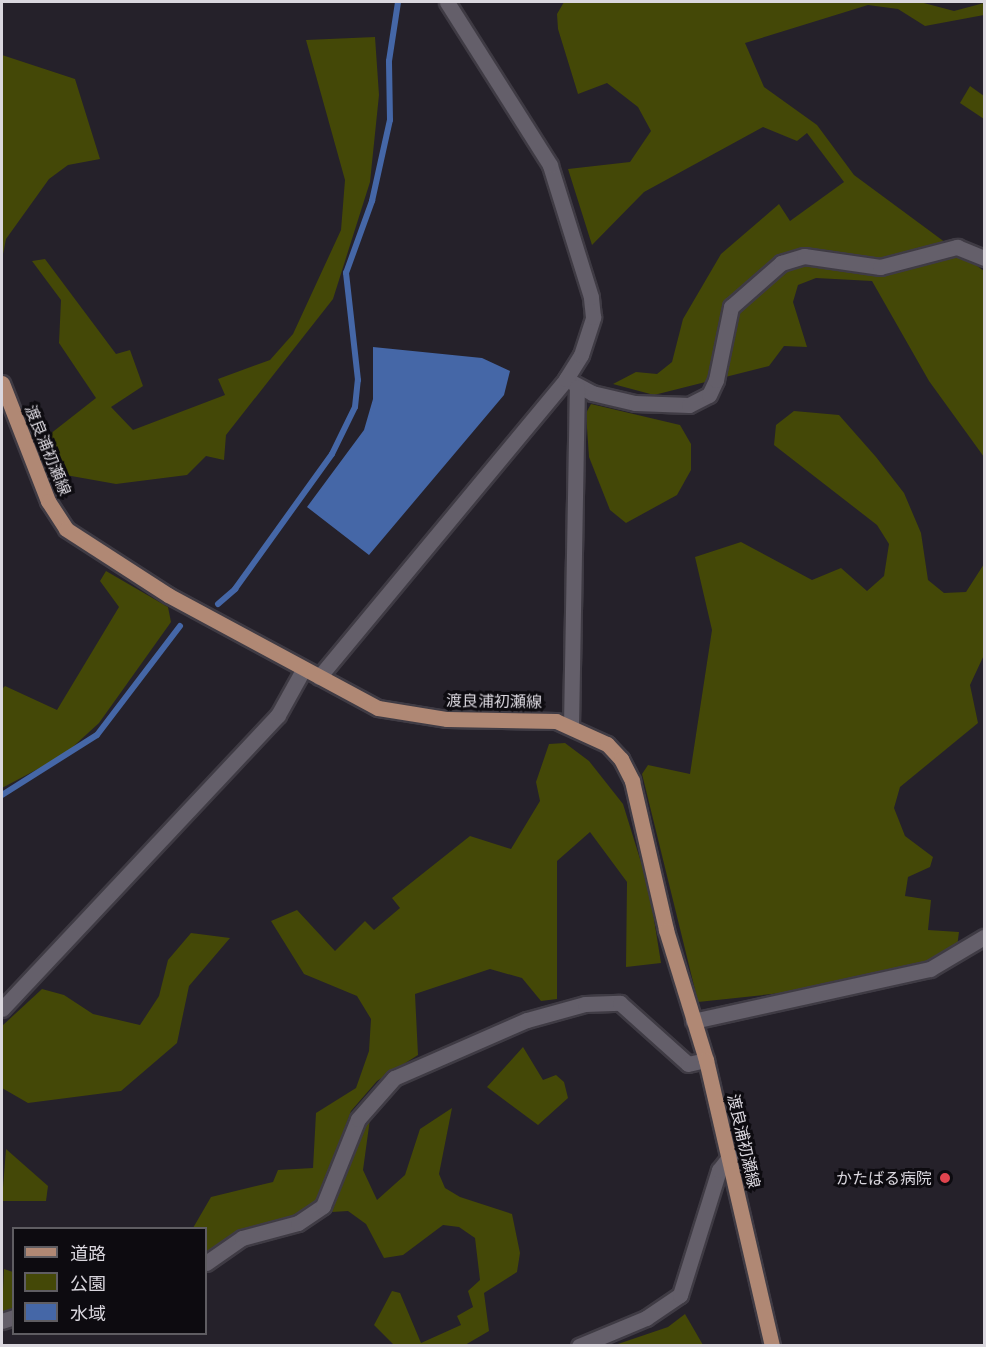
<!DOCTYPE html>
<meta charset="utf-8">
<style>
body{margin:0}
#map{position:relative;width:986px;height:1347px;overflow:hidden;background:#25212a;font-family:"PT Sans","Noto Sans JP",sans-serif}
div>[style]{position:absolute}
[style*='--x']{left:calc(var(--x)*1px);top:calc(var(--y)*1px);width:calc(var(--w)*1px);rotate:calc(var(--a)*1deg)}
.green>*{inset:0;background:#444807}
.water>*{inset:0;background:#4567a7}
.stream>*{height:6px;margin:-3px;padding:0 3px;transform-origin:3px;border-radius:3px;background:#4567a7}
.roads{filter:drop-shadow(2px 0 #3f3b44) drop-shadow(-2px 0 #3f3b44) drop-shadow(0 2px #3f3b44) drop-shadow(0 -2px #3f3b44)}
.minor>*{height:15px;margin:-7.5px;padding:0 7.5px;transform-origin:7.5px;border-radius:7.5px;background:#645f6a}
.major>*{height:15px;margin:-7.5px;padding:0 7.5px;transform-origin:7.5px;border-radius:7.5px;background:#b08874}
.dots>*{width:16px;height:16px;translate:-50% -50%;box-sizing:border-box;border:3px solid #0d0b10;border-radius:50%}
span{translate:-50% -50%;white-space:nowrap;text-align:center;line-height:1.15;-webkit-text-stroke:6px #0d0b10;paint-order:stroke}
.street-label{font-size:16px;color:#dad7de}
.poi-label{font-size:16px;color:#dad7de}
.right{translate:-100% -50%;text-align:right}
.frame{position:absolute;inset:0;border:3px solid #dad7de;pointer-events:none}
.legend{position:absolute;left:12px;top:1227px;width:195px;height:108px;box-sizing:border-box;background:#0d0b10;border:2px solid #5f5d62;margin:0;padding:8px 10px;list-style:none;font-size:18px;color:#dad7de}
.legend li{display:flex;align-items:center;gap:12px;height:30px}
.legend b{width:30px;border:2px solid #5f5d62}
</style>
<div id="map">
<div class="green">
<div style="clip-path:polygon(564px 2px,920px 2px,954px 11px,984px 3px,984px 15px,925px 26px,898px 9px,868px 5px,745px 43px,764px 87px,817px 125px,854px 175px,984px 271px,984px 457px,929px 381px,872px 281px,816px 278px,798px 285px,793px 302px,807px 347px,784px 346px,769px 366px,654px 395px,613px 384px,636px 372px,657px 374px,672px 362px,683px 319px,721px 254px,779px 204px,790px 221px,844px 182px,807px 133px,797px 141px,763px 127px,644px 192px,592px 245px,568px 169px,630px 162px,651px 131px,638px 107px,607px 83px,578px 94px,558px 29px,557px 14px)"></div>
<div style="clip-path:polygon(375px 37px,379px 95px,370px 182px,333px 299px,226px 435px,224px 460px,206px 456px,187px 475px,116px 484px,60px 474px,45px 438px,96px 398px,59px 343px,61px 300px,32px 261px,45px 259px,116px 354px,130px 350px,143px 386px,111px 407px,133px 430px,225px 395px,218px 379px,270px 360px,293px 334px,341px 230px,345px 180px,306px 40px)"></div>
<div style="clip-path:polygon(2px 55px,75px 79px,100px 159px,68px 165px,49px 179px,6px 239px,2px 259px)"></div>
<div style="clip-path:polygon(970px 86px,984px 96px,984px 119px,960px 103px)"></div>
<div style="clip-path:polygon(591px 404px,680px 425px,691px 444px,691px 470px,677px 495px,626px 523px,610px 510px,589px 457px,586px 413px)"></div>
<div style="clip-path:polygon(794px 411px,839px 415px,876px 457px,904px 493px,921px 533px,928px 580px,944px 593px,966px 592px,984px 564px,984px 655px,970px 685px,978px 723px,900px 787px,894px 808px,905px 836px,933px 857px,930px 867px,908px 877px,905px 896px,931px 900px,928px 930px,959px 932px,957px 947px,940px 959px,800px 991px,698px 1002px,642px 774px,648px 765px,690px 774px,712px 630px,695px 557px,741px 542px,812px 580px,841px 568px,867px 591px,884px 576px,889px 544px,877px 525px,774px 445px,776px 425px)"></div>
<div style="clip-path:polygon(106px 571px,168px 607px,171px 622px,99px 723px,64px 755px,2px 788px,2px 689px,5px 686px,57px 710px,119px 607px,100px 581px)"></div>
<div style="clip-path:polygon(565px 743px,589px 761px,623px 804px,649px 888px,661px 963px,626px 967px,627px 882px,590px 832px,557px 861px,557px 999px,541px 1001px,522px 978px,490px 969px,415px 994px,418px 1055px,377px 1081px,351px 1111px,318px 1201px,301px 1216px,227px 1237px,206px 1255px,206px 1228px,193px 1228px,211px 1197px,273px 1182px,278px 1170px,313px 1168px,316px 1113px,356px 1088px,369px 1051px,371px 1019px,357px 996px,304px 974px,271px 921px,297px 910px,335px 951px,365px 921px,374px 930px,400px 908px,392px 898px,470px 836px,511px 849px,540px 801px,536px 782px,549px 744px)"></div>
<div style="clip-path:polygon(191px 933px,230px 938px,189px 986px,177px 1043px,121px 1091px,28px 1103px,2px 1088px,2px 1026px,42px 989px,64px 995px,93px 1014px,140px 1025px,159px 996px,168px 960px)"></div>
<div style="clip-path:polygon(523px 1047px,543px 1080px,556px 1075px,564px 1082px,568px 1098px,538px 1125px,487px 1087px)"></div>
<div style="clip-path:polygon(452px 1108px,439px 1174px,445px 1188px,460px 1197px,512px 1214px,520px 1253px,517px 1272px,484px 1293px,489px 1331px,465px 1345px,394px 1345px,374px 1325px,392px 1291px,400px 1293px,421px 1343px,461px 1325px,457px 1316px,473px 1307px,468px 1291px,480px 1280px,475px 1238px,459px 1227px,443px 1225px,403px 1255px,384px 1258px,366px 1224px,348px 1211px,332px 1212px,352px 1148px,370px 1119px,363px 1170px,377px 1200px,405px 1175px,420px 1129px)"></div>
<div style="clip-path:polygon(6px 1149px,48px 1186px,46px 1201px,2px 1201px)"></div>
<div style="clip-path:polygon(4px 1269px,13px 1272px,13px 1309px,2px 1313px)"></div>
<div style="clip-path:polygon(685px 1314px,703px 1345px,615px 1345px,668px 1327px)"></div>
</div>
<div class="water">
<div style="clip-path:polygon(373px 347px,482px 358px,510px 371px,504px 395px,369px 555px,307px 507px,364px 430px,373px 399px)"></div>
</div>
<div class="stream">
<div style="--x:218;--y:604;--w:23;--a:-41"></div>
<div style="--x:235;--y:589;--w:166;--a:-54.3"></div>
<div style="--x:332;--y:454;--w:52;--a:-63.9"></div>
<div style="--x:355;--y:407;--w:27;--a:-84"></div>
<div style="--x:358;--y:380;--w:108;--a:-96.4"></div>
<div style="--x:346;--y:273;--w:77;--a:-70.1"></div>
<div style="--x:372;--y:201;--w:83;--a:-77.5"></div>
<div style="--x:390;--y:120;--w:59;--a:-91"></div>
<div style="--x:389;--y:61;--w:60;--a:-81.3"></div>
<div style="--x:2;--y:795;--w:112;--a:-32.3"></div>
<div style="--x:97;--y:735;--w:137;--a:-52.7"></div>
</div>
<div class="roads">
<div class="minor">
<div style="--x:566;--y:379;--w:30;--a:28"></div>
<div style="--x:592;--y:393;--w:44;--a:13.1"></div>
<div style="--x:635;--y:403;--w:54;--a:2.1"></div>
<div style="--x:689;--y:405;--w:22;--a:-27"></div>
<div style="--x:709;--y:395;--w:17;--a:-65"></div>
<div style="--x:716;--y:380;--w:75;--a:-78.4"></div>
<div style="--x:731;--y:307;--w:67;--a:-41.3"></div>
<div style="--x:781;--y:263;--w:24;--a:-17"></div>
<div style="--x:804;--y:256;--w:77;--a:8.2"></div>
<div style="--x:880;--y:267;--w:80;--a:-14.6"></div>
<div style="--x:957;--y:247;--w:29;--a:22"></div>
<div style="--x:319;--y:677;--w:387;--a:-50.3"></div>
<div style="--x:566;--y:379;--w:28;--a:-58"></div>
<div style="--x:581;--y:355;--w:40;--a:-72"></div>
<div style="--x:593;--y:317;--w:20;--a:-96"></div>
<div style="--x:591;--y:297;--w:138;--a:-107.3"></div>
<div style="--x:550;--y:165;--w:193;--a:-122.3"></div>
<div style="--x:571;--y:726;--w:339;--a:-89"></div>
<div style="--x:2;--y:1009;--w:403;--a:-46.8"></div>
<div style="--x:278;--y:715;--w:51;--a:-60.9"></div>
<div style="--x:693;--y:1021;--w:243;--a:-12.4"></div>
<div style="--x:930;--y:969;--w:63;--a:-30.7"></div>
<div style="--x:206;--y:1263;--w:44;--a:-34.8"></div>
<div style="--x:242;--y:1238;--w:58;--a:-15"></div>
<div style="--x:298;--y:1223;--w:30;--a:-34"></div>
<div style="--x:323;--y:1206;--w:94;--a:-68.1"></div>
<div style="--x:358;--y:1119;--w:55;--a:-48.7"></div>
<div style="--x:394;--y:1078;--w:145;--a:-23.6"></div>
<div style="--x:527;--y:1020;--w:60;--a:-15.4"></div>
<div style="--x:585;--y:1004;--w:35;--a:-2"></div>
<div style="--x:620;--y:1003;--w:91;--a:41.9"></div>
<div style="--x:688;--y:1064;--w:18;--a:-13"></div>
<div style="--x:2;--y:1321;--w:13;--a:-18"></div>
<div style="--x:579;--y:1346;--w:73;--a:-22.7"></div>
<div style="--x:646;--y:1318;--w:41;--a:-34.1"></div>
<div style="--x:680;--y:1295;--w:131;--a:-72.7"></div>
<div style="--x:719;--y:1170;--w:18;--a:-52"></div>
</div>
<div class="major">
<div style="--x:2;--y:383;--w:127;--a:68.7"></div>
<div style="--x:48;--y:501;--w:33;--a:57"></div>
<div style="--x:66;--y:529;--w:121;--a:32.9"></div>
<div style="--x:168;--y:595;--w:238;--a:28.3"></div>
<div style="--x:378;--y:708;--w:70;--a:9.1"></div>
<div style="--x:447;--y:719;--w:109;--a:1.1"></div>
<div style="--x:556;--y:721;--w:56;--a:24.3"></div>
<div style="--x:607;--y:744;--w:21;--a:47"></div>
<div style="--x:621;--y:759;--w:25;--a:63"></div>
<div style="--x:632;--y:781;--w:153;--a:77.1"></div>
<div style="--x:666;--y:930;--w:136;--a:72.9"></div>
<div style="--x:706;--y:1060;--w:294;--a:77"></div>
</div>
</div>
<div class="dots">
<div style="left:945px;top:1178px;background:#e0444e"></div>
</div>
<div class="street-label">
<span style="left:48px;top:450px;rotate:68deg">渡良浦初瀬線</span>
<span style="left:494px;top:701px;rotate:1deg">渡良浦初瀬線</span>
<span style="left:744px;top:1141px;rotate:77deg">渡良浦初瀬線</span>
</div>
<div class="poi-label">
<span class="right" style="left:932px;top:1178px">かたばる病院</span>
</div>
<div class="frame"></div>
<ul class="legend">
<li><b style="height:8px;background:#b08874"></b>道路</li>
<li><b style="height:16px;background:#444807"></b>公園</li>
<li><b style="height:16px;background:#4567a7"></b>水域</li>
</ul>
</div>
